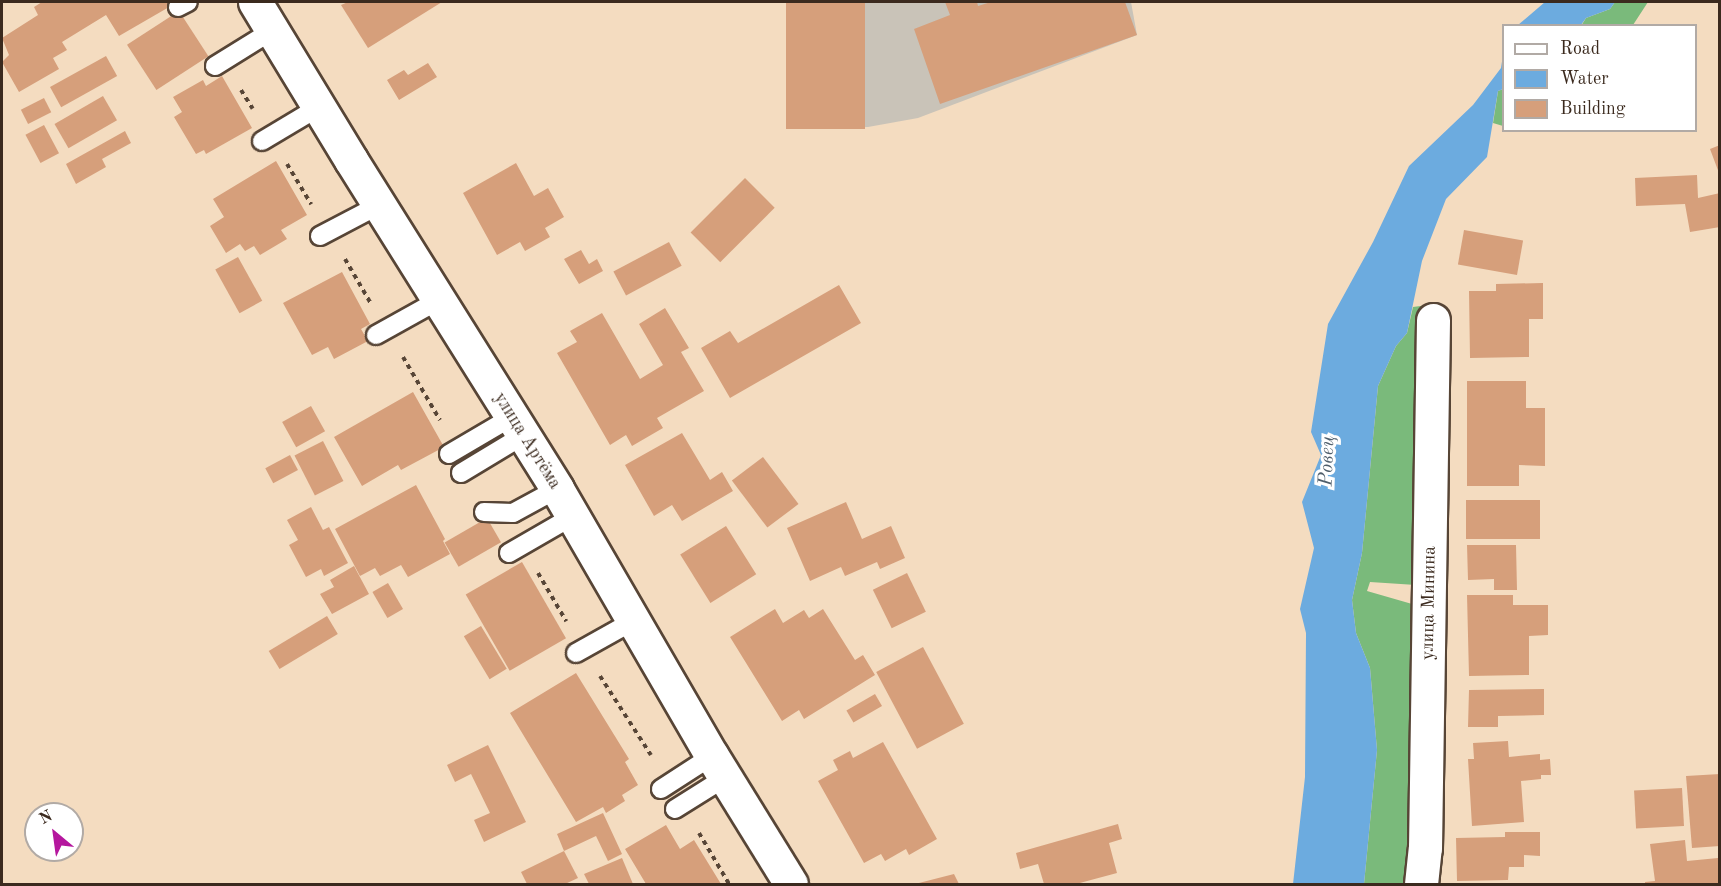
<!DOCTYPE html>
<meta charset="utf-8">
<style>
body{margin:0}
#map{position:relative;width:1721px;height:886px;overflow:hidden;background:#f4dcc0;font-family:"Old Standard TT",serif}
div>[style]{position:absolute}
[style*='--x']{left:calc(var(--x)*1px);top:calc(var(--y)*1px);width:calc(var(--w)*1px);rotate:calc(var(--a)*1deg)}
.industrial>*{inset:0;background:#c9c3b8}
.forest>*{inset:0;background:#7aba7b}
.water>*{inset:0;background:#6cabdf}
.building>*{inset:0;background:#d69f7b;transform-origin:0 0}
.path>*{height:4px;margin-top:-2px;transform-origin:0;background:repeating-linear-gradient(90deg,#574536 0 4.5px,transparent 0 9px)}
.roads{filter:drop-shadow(2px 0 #574536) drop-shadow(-2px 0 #574536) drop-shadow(0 2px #574536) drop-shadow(0 -2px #574536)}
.service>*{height:18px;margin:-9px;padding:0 9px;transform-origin:9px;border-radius:9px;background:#fff}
.minor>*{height:33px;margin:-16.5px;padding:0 16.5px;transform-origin:16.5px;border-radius:16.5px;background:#fff}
span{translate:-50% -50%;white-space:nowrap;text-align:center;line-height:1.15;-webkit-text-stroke:6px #fff;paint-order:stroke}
.street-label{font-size:18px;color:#3b2a1e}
.water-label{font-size:20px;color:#4f5e6b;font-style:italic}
.frame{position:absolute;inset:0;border:3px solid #3b2a1e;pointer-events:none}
.legend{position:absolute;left:1502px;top:24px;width:195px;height:108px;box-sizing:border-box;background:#fff;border:2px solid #b1aaa5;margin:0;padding:8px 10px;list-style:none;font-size:18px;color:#3b2a1e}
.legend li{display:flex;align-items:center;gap:12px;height:30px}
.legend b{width:30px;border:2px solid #b1aaa5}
.north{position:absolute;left:24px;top:802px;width:60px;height:60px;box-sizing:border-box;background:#fff;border:2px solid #b1aaa5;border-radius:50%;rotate:331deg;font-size:16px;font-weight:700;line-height:24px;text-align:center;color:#3b2a1e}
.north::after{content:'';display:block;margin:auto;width:21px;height:27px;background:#b5179e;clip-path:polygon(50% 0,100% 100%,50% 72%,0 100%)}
</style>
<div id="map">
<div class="industrial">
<div style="clip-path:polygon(786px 2px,1131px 2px,1137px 35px,918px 118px,868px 127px,789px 129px)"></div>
</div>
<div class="forest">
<div style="clip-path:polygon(1615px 2px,1648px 2px,1633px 25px,1581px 26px,1586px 18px,1610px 9px)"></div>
<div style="clip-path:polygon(1503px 89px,1503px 126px,1493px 123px,1498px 91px)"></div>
<div style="clip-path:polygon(1428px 305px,1416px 585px,1370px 582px,1367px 591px,1419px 606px,1405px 884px,1364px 884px,1377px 750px,1370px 668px,1356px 633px,1352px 600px,1362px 553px,1378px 386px,1396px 346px,1407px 333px,1413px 307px)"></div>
</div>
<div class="water">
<div style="clip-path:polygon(1545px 2px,1615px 2px,1610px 9px,1586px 18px,1581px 25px,1518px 25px)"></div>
<div style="clip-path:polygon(1503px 55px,1503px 89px,1498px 91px,1487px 157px,1446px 199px,1422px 261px,1407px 333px,1396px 346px,1378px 386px,1362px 553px,1352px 600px,1356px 633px,1370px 668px,1377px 750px,1364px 884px,1293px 884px,1305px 777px,1306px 633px,1300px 609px,1314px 548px,1302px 502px,1321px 455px,1311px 432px,1328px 324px,1373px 242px,1409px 166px,1473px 105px,1501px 68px)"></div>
</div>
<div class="building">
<div style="clip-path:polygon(42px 2px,175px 2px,176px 3px,119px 36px,106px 15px,62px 42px,67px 50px,53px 58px,59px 69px,19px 92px,2px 62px,9px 55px,2px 38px,38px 15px,34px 7px)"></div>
<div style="clip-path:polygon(348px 2px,442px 2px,368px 48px,341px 5px)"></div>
<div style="left:786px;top:2px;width:79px;height:127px"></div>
<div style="clip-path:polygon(945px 2px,977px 2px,978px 6px,991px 2px,1125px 2px,1137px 35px,940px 104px,914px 29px,950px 15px)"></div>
<div style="left:179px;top:11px;width:54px;height:62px;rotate:57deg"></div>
<div style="left:106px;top:56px;width:23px;height:64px;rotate:61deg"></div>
<div style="clip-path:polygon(428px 63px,437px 77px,399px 100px,387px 80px,404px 70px,408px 75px)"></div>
<div style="clip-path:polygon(222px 76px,252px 128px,206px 154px,204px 150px,196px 154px,174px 117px,182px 112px,173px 97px,203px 80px,206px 86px)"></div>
<div style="left:103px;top:96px;width:28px;height:56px;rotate:60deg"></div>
<div style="left:44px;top:98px;width:16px;height:26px;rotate:63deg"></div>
<div style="left:44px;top:125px;width:32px;height:21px;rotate:62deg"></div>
<div style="clip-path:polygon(125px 131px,131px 143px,102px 159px,106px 167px,76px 184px,66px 164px)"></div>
<div style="clip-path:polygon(1720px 145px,1720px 173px,1719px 173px,1710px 149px)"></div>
<div style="clip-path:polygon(276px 161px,307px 215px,281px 230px,287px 239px,260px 255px,254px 246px,245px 251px,240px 244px,226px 253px,210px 226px,224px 217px,213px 199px)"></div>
<div style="clip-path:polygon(516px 163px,534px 196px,548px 188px,564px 217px,545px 228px,550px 237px,525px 251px,520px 242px,497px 255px,463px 193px)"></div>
<div style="clip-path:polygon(1697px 175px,1698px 198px,1720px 193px,1720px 227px,1690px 232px,1685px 204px,1636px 206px,1635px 178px)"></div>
<div style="left:745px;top:178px;width:42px;height:77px;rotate:45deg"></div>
<div style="left:1464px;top:230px;width:60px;height:35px;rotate:10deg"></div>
<div style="left:669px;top:242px;width:27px;height:63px;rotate:62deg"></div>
<div style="clip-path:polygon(581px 250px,589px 264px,597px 259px,603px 271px,579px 284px,564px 259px)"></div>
<div style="left:238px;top:257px;width:50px;height:26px;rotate:61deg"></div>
<div style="clip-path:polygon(342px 272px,370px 324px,361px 329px,368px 341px,334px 359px,328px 347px,312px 355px,283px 303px)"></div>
<div style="clip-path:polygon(1543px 283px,1543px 319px,1529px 319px,1529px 357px,1470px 358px,1469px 291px,1496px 291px,1496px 284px)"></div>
<div style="clip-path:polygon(839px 285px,861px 323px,730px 398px,701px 348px,730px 331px,738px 343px)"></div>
<div style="clip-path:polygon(665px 308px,689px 348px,681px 352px,704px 391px,657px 418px,663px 428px,632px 446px,626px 435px,610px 445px,557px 353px,577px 342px,570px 331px,602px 313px,640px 379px,663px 365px,639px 324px)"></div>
<div style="clip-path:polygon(1467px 381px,1526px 381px,1526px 408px,1545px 408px,1545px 466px,1519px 465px,1519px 486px,1467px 486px)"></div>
<div style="clip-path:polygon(413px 392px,444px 447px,401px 470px,398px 465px,362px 486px,334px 437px)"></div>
<div style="left:311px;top:406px;width:29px;height:33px;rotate:61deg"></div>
<div style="clip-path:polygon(682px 433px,710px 480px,722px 472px,733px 491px,682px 521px,672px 505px,654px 516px,625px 465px)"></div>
<div style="left:323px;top:441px;width:45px;height:32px;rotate:63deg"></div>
<div style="left:290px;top:455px;width:17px;height:28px;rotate:62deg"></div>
<div style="left:763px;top:457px;width:59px;height:39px;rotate:53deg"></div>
<div style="clip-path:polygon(416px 485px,445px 539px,443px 541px,450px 554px,408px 577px,401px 565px,380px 576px,375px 568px,360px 576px,335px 529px)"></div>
<div style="left:1466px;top:500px;width:74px;height:39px"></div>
<div style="clip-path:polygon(846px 502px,862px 539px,891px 526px,905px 558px,880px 569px,877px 562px,845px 576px,841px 567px,810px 581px,787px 528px)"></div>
<div style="clip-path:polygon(311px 507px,323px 530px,329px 527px,348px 563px,324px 576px,321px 569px,306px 577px,289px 545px,298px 540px,287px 520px)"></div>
<div style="left:487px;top:518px;width:28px;height:49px;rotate:60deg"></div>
<div style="left:726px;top:526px;width:57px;height:54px;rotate:58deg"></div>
<div style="clip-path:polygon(1467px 545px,1516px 545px,1517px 590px,1494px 590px,1494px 579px,1468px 580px)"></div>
<div style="left:522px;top:562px;width:88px;height:65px;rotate:60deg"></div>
<div style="clip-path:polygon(354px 566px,369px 594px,332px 614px,320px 594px,334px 587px,330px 580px)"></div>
<div style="left:907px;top:573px;width:43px;height:38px;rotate:64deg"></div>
<div style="left:388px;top:583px;width:30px;height:18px;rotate:60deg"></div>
<div style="clip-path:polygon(1467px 595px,1513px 595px,1513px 605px,1548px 605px,1548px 635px,1529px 636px,1529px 675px,1469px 676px)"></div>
<div style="clip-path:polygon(775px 609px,783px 623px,804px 610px,809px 618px,823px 609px,855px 660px,863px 655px,875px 675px,804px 719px,799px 710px,782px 721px,730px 637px)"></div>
<div style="left:327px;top:616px;width:21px;height:68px;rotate:59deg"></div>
<div style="left:481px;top:626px;width:50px;height:20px;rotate:59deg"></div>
<div style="left:923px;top:647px;width:87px;height:53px;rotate:62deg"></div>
<div style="clip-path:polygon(576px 673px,629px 759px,625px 762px,638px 785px,622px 795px,625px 801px,606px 813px,603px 807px,576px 822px,510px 713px)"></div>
<div style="clip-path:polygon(1544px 689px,1544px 715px,1498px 716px,1498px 727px,1468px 727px,1469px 690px)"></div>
<div style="left:875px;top:694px;width:14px;height:33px;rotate:60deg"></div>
<div style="clip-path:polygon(1508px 741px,1509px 757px,1540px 754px,1540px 760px,1550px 759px,1551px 775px,1541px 775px,1541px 779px,1521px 781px,1524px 822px,1472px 826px,1468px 759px,1474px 759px,1473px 743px)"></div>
<div style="clip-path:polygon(883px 742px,937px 839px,909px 855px,906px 849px,885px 861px,881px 854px,864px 863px,818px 781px,838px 770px,833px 760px,850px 751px,853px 758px)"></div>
<div style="clip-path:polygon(488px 745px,526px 822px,484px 842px,474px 820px,490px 813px,471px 774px,455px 782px,447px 765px)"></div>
<div style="clip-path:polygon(1720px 774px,1720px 846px,1692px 848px,1686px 776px)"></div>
<div style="left:1682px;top:788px;width:38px;height:48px;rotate:87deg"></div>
<div style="clip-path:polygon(603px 813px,622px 854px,608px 861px,596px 836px,564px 851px,557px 834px)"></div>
<div style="clip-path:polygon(1118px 824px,1122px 839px,1109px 843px,1117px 873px,1076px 884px,1044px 884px,1038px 864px,1020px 869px,1016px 853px)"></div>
<div style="clip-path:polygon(666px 825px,680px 849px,694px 840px,721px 884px,646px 884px,625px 849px)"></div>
<div style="clip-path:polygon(1505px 832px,1540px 832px,1540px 856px,1524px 855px,1524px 867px,1509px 867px,1508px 880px,1457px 881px,1456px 838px,1505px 837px)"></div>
<div style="clip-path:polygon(1685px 840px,1687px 861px,1718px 858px,1720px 884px,1645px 884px,1645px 882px,1655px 881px,1650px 844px)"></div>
<div style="clip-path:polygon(564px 851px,578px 878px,565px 884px,527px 884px,521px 872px)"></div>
<div style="clip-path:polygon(622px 858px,633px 884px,589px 884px,584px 874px)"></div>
<div style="clip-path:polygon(954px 874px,959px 884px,915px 884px)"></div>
</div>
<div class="path">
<div style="--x:241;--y:90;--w:22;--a:58"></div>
<div style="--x:287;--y:164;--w:47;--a:59"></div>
<div style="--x:345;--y:259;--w:50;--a:59.8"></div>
<div style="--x:403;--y:357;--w:73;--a:59.6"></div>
<div style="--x:538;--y:573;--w:56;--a:59.7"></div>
<div style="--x:600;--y:676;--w:94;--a:57.2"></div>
<div style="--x:699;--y:833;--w:59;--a:59.5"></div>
</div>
<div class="roads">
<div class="service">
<div style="--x:178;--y:7;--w:11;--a:-27"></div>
<div style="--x:215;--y:66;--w:68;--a:-31.8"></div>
<div style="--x:262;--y:141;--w:66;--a:-30.8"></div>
<div style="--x:320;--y:236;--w:67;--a:-27.7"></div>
<div style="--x:376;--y:335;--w:72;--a:-29.1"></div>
<div style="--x:449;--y:454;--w:73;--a:-30.4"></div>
<div style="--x:461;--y:473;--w:74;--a:-31.1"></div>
<div style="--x:484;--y:512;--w:29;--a:2"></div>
<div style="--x:513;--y:513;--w:50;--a:-28.6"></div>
<div style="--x:509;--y:553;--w:74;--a:-30"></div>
<div style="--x:576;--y:653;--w:65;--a:-29.3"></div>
<div style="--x:661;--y:789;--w:61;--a:-32.9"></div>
<div style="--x:675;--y:809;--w:60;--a:-32.1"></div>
</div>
<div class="minor">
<div style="--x:255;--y:2;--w:185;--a:58.7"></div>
<div style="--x:351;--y:160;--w:388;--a:57.9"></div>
<div style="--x:557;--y:489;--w:309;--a:59.9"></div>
<div style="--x:712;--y:756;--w:150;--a:58.3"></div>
<div style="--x:1421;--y:884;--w:36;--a:-84"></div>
<div style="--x:1425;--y:848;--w:528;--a:-89.13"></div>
</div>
</div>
<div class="street-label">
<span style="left:527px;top:441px;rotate:58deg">улица Артёма</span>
<span style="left:1429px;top:603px;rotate:-89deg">улица Минина</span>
</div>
<div class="water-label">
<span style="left:1328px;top:461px;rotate:-88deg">Ровец</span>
</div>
<div class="frame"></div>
<ul class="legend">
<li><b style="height:8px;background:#fff"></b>Road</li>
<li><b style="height:16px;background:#6cabdf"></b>Water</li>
<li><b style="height:16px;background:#d69f7b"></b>Building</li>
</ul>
<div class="north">N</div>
</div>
